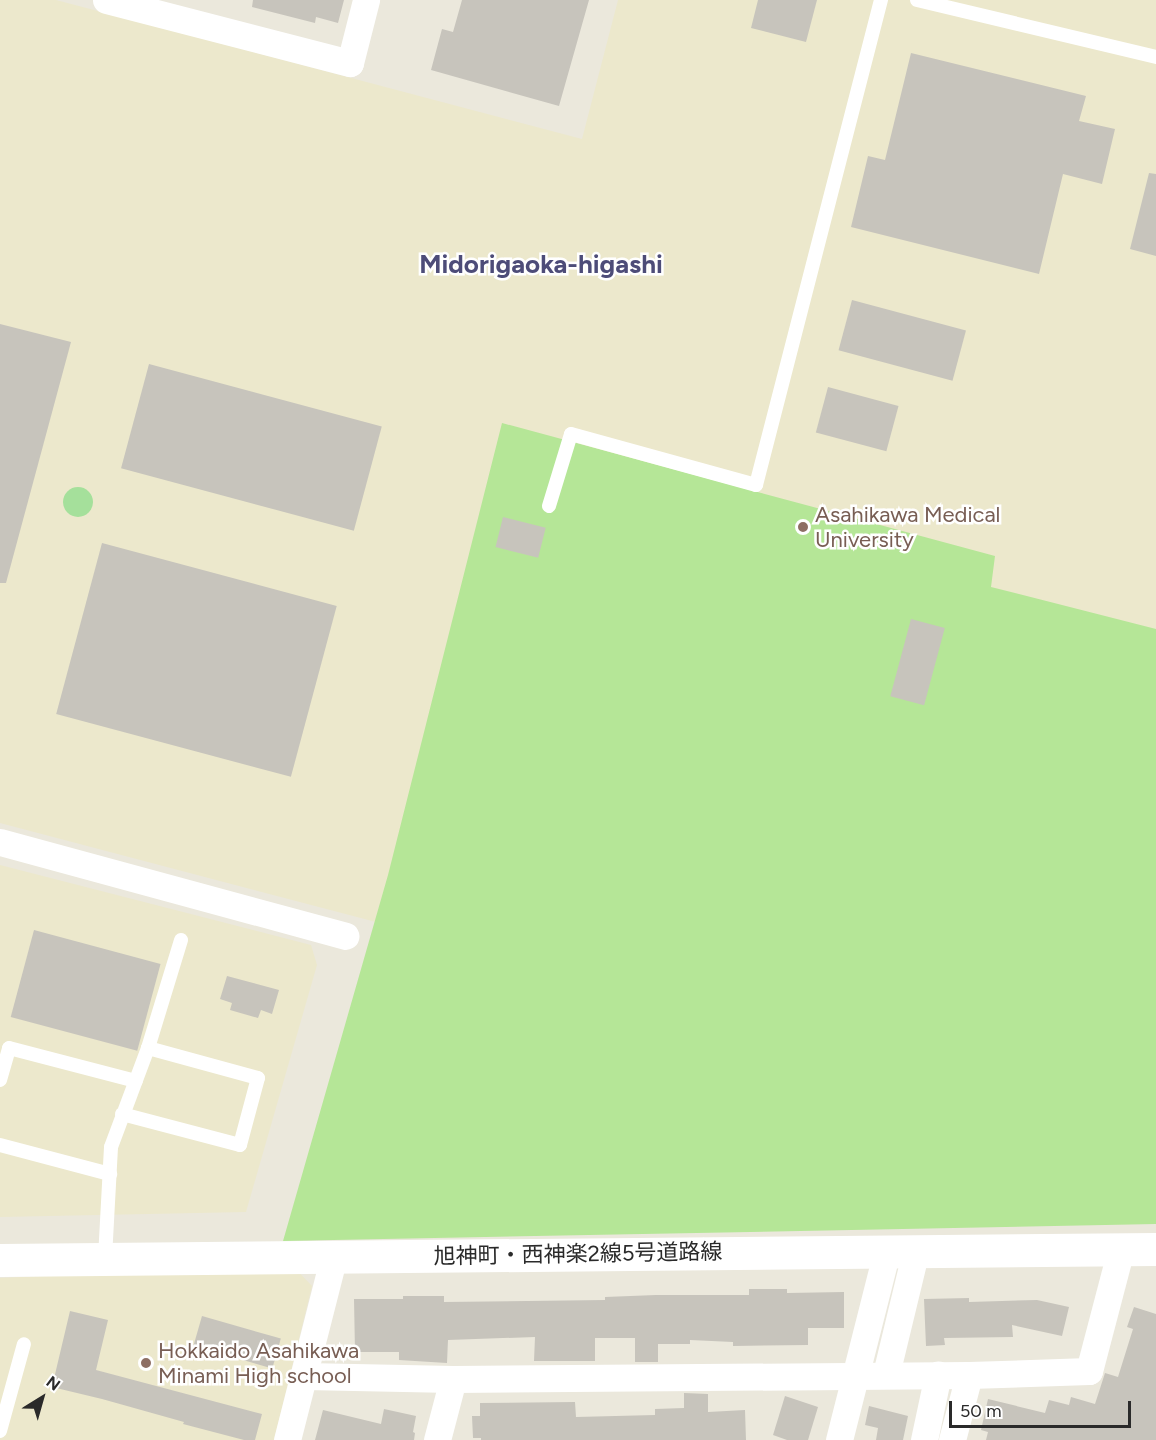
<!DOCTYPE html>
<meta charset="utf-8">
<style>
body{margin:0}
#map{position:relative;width:1156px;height:1440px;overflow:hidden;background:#ebe8dc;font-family:Figtree,"Noto Sans JP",sans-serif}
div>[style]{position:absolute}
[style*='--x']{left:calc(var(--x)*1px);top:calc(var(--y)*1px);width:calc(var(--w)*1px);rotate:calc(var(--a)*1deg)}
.education>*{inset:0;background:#ece8cc}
.green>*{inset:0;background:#a5e09b}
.round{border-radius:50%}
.pitch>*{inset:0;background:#b5e697}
.building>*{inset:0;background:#c7c4bc;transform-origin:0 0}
.lane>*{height:14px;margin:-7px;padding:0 7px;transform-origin:7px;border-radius:7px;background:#fff}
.street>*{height:27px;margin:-13.5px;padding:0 13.5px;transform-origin:13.5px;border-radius:13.5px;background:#fff}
.secondary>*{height:33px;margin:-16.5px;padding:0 16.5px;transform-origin:16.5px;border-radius:16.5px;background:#fff}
.dots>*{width:16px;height:16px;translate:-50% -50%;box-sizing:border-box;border:3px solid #fff;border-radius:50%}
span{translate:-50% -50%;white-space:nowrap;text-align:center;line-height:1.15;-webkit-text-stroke:5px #fff;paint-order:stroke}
.education-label{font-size:22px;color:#785e54}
.left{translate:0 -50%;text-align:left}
.street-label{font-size:22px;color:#2a2a2a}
.quarter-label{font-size:26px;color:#4d4c78;font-weight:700}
.north{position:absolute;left:12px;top:1368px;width:60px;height:60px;-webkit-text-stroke:4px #fff;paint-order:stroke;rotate:37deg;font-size:16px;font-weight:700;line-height:24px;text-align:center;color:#2a2a2a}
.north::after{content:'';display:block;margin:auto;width:21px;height:27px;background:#2a2a2a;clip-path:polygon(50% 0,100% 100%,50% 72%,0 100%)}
.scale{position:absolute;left:949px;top:1401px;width:182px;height:27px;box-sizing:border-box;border:3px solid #2a2a2a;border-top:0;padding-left:8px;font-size:18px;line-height:21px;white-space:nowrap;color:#2a2a2a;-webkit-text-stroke:4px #fff;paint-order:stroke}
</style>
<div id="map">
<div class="education">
<div style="clip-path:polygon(0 0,56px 0,582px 139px,618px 0,1156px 0,1156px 1224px,376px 922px,0 823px)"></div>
<div style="clip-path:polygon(0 865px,311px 945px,317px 965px,246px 1212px,0 1217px)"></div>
<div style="clip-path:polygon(291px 1264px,312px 1286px,274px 1440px,0 1440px,0 1278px)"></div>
</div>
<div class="green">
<div class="round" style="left:63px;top:487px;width:30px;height:30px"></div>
</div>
<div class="pitch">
<div style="clip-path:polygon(502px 423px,995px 556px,991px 587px,1156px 629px,1156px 1224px,283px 1241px,388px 875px)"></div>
</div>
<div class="building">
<div style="clip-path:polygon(253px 0,344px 0,338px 23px,316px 17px,315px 23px,252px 7px)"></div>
<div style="clip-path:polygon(462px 0,589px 0,559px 106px,431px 70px,442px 29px,453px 32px)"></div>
<div style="clip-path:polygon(758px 0,817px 0,806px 42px,751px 28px)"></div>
<div style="clip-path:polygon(911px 53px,1086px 96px,1079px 121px,1115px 129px,1102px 184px,1063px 174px,1039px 274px,851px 227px,868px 156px,885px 160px)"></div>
<div style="clip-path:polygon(1149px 173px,1156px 174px,1156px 256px,1130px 249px)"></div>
<div style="left:852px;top:300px;width:118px;height:52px;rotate:15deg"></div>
<div style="clip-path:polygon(0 324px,71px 342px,6px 583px,0 583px)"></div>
<div style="left:149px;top:364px;width:241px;height:108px;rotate:15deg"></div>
<div style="left:828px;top:387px;width:73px;height:47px;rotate:15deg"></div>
<div style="left:503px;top:517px;width:44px;height:31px;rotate:14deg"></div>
<div style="left:102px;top:543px;width:243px;height:177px;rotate:15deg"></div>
<div style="left:911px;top:619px;width:35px;height:80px;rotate:15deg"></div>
<div style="left:34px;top:930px;width:131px;height:90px;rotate:15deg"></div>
<div style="clip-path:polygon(227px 976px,279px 990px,272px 1014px,261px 1010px,258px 1018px,230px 1010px,232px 1003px,220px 999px)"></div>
<div style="clip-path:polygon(749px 1289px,787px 1289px,787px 1293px,844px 1292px,844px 1328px,808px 1328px,808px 1345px,733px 1346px,733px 1342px,690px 1340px,690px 1344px,658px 1344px,658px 1362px,635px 1362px,635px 1338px,595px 1338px,595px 1361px,534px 1361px,535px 1337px,448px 1340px,447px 1363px,399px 1360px,399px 1352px,355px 1352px,354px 1299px,403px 1299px,403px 1296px,444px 1296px,444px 1302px,605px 1300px,605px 1297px,656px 1295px,749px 1295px)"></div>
<div style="clip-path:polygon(969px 1298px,969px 1302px,1037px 1300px,1069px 1307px,1062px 1336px,1012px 1325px,1013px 1337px,944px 1338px,945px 1345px,926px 1346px,924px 1299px)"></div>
<div style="clip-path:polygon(1134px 1307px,1156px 1314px,1156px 1440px,986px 1440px,988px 1432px,981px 1430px,988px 1399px,1045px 1413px,1049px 1400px,1069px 1405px,1071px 1397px,1095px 1404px,1105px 1373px,1118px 1377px,1133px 1329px,1127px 1327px)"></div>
<div style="clip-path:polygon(70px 1311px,108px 1320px,96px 1370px,262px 1414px,255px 1440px,244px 1440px,183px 1424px,184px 1422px,102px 1399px,52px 1387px)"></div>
<div style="left:202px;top:1316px;width:82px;height:31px;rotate:16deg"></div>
<div style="clip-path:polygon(684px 1393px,708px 1394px,708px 1412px,745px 1410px,746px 1440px,481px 1440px,481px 1438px,473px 1438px,472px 1416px,480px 1416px,480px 1403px,575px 1402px,576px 1417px,655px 1415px,655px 1409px,684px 1408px)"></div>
<div style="clip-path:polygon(785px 1396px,818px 1407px,808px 1440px,787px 1440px,773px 1435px)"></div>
<div style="clip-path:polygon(869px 1406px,908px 1416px,903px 1440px,876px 1440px,878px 1428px,865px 1425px)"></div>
<div style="clip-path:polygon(384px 1409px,416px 1416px,413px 1432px,415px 1433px,414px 1440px,315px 1440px,323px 1410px,381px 1424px)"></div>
</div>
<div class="lane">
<div style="--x:917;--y:0;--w:246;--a:13.4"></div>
<div style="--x:549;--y:506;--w:75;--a:-73"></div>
<div style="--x:571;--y:434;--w:192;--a:15.4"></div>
<div style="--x:756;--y:485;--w:501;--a:-75.55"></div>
<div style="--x:0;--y:1080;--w:33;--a:-74"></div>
<div style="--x:9;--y:1048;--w:131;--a:14.6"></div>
<div style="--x:122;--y:1114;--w:122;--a:14.7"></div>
<div style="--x:240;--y:1145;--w:69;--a:-75"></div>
<div style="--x:258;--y:1078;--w:114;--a:-164.7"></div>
<div style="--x:0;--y:1145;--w:114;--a:14.8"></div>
<div style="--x:105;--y:1258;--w:111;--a:-86.9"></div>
<div style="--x:111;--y:1147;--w:106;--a:-69.5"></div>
<div style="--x:148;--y:1048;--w:113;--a:-73"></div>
<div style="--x:0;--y:1431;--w:90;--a:-74.6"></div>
</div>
<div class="street">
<div style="--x:106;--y:0;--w:252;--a:14.5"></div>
<div style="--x:350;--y:63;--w:65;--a:-75.7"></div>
<div style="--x:0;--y:842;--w:358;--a:15.2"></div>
<div style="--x:886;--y:1374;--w:128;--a:-76.4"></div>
<div style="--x:304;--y:1376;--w:149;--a:1.2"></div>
<div style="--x:453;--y:1379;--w:516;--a:-0.44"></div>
<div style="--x:287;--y:1440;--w:190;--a:-75.7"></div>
<div style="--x:437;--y:1440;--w:63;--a:-75.3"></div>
<div style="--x:839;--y:1440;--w:196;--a:-75.8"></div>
<div style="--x:924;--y:1440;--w:67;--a:-78"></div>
<div style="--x:952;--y:1440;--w:67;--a:-75.3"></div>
<div style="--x:969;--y:1375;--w:120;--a:-1.9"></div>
<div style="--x:1089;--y:1371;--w:126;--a:-75.3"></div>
</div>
<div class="secondary">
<div style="--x:0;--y:1260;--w:1156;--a:-0.55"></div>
</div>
<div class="dots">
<div style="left:803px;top:527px;background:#8d6e63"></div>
<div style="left:146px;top:1363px;background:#8d6e63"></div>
</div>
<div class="education-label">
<span class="left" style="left:815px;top:527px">Asahikawa Medical<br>University</span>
<span class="left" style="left:158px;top:1363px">Hokkaido Asahikawa<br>Minami High school</span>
</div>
<div class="street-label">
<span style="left:578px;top:1254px;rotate:-1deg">旭神町・西神楽2線5号道路線</span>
</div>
<div class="quarter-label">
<span style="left:541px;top:265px">Midorigaoka-higashi</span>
</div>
<div class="north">N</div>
<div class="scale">50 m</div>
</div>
